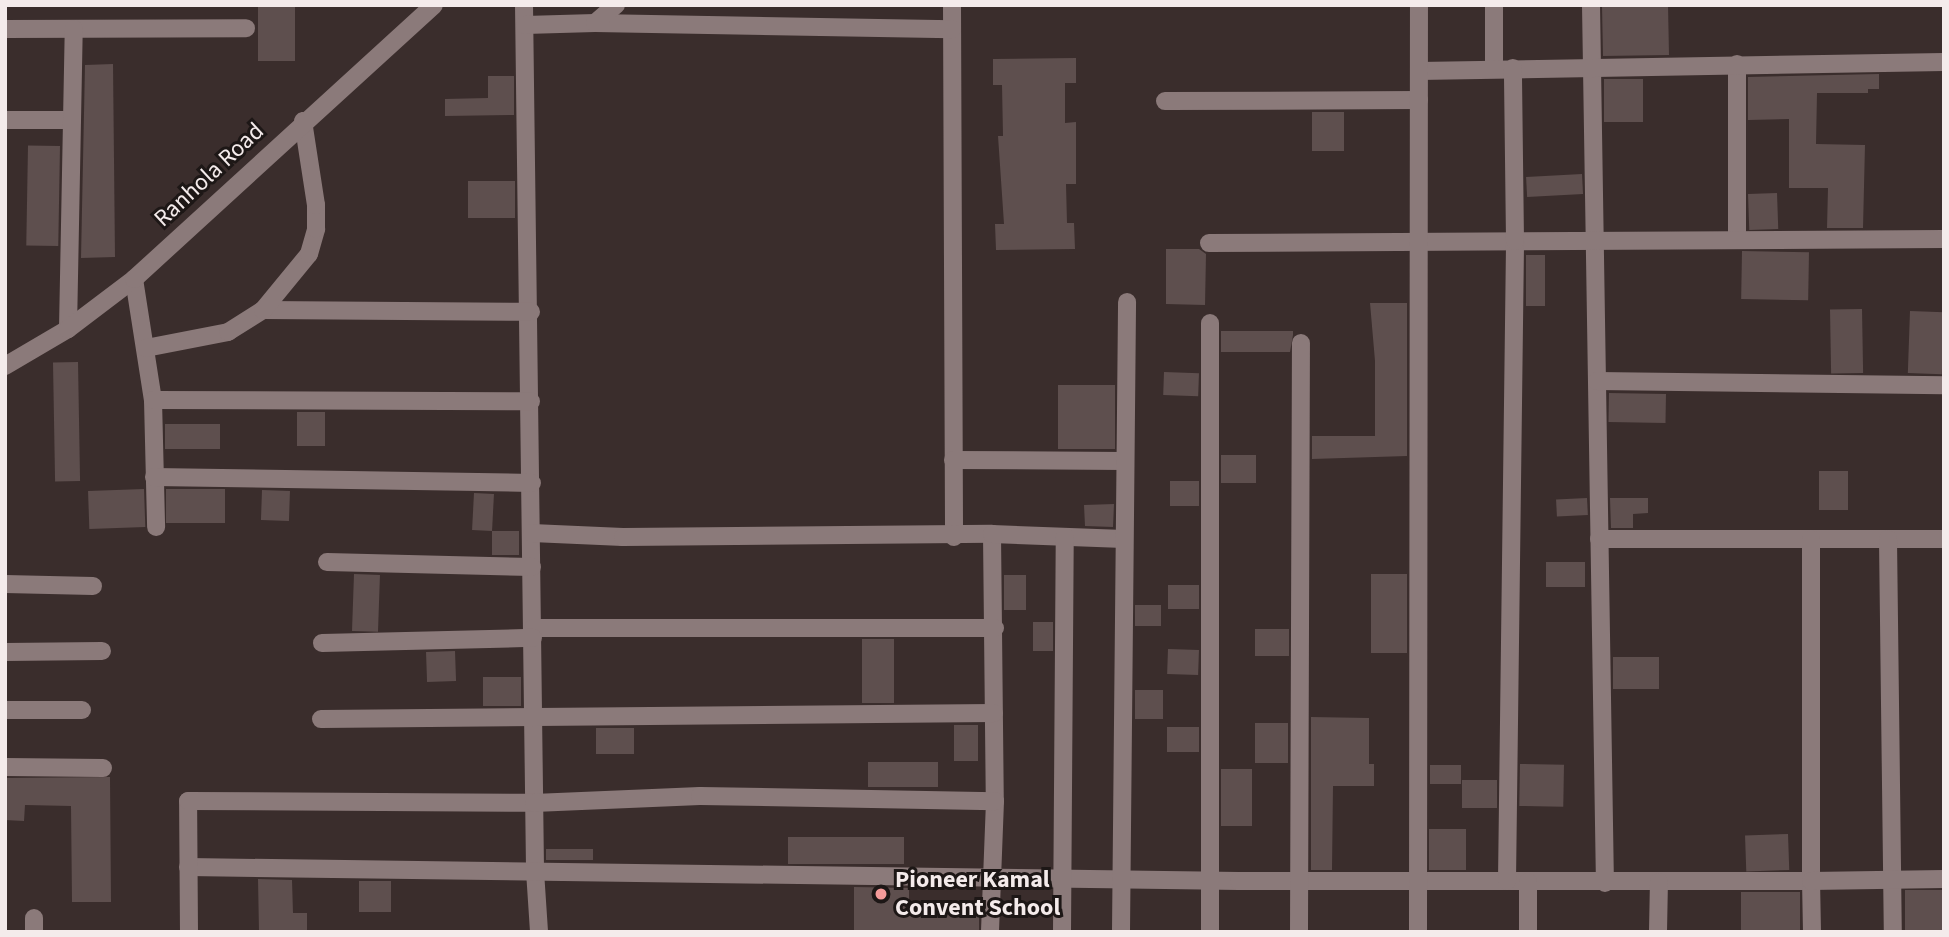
<!DOCTYPE html>
<style>
body{margin:0}
#map{position:relative;width:1949px;height:937px;overflow:hidden;background:#3a2d2c;font-family:"Source Sans 3",sans-serif}
div>[style]{position:absolute}
[style*='--x']{left:calc(var(--x)*1px);top:calc(var(--y)*1px);width:calc(var(--w)*1px);rotate:calc(var(--a)*1deg)}
.building>*{inset:0;background:#5e4f4e;transform-origin:0 0}
.minor>*{height:18px;margin:-9px;padding:0 9px;transform-origin:9px;border-radius:9px;background:#8b7a7a}
.tertiary>*{height:18px;margin:-9px;padding:0 9px;transform-origin:9px;border-radius:9px;background:#8b7a7a}
.dots>*{width:19px;height:19px;translate:-50% -50%;box-sizing:border-box;border:4px solid #1d1716;border-radius:50%}
span{translate:-50% -50%;white-space:nowrap;text-align:center;line-height:1.15;-webkit-text-stroke:6px #1d1716;paint-order:stroke}
.street-label{font-size:24px;color:#f4ebeb}
.poi-label{font-size:24px;color:#f4ebeb;font-weight:700}
.left{translate:0 -50%;text-align:left}
.frame{position:absolute;inset:0;border:7px solid #f4ebeb;pointer-events:none}
</style>
<div id="map">
<div class="building">
<div style="left:258px;top:5px;width:37px;height:56px"></div>
<div style="clip-path:polygon(1621px 5px,1668px 5px,1669px 55px,1603px 56px,1602px 6px)"></div>
<div style="clip-path:polygon(1076px 58px,1076px 83px,1065px 83px,1065px 123px,1076px 122px,1076px 184px,1066px 184px,1067px 223px,1074px 223px,1075px 249px,996px 250px,995px 224px,1004px 224px,998px 136px,1003px 136px,1002px 85px,993px 85px,993px 59px)"></div>
<div style="clip-path:polygon(113px 64px,115px 257px,81px 258px,85px 65px)"></div>
<div style="clip-path:polygon(1879px 74px,1879px 89px,1868px 89px,1868px 93px,1817px 93px,1816px 144px,1865px 145px,1863px 228px,1827px 228px,1828px 188px,1789px 188px,1789px 119px,1748px 120px,1748px 77px)"></div>
<div style="clip-path:polygon(488px 76px,514px 76px,514px 115px,445px 116px,445px 99px,488px 98px)"></div>
<div style="left:1604px;top:79px;width:39px;height:43px"></div>
<div style="left:1344px;top:112px;width:39px;height:32px;rotate:90deg"></div>
<div style="left:60px;top:146px;width:100px;height:32px;rotate:91deg"></div>
<div style="left:1582px;top:174px;width:20px;height:56px;rotate:87deg"></div>
<div style="left:515px;top:181px;width:37px;height:47px;rotate:90deg"></div>
<div style="left:1777px;top:193px;width:36px;height:29px;rotate:88deg"></div>
<div style="clip-path:polygon(1166px 249px,1199px 249px,1206px 254px,1205px 305px,1166px 304px)"></div>
<div style="left:1742px;top:251px;width:67px;height:48px;rotate:1deg"></div>
<div style="left:1526px;top:255px;width:19px;height:51px"></div>
<div style="clip-path:polygon(1370px 303px,1407px 303px,1407px 456px,1312px 459px,1312px 436px,1375px 436px,1375px 361px)"></div>
<div style="left:1862px;top:309px;width:64px;height:32px;rotate:89deg"></div>
<div style="left:1910px;top:311px;width:34px;height:62px;rotate:2deg"></div>
<div style="clip-path:polygon(1221px 331px,1293px 331px,1293px 335px,1290px 352px,1221px 352px)"></div>
<div style="left:78px;top:362px;width:119px;height:25px;rotate:89deg"></div>
<div style="left:1164px;top:372px;width:35px;height:23px;rotate:2deg"></div>
<div style="left:1058px;top:385px;width:57px;height:64px"></div>
<div style="left:1609px;top:393px;width:57px;height:29px;rotate:1deg"></div>
<div style="left:297px;top:412px;width:28px;height:34px"></div>
<div style="left:220px;top:424px;width:25px;height:55px;rotate:90deg"></div>
<div style="left:1221px;top:455px;width:35px;height:28px"></div>
<div style="left:1819px;top:471px;width:29px;height:39px"></div>
<div style="left:1170px;top:481px;width:29px;height:25px"></div>
<div style="left:144px;top:489px;width:38px;height:56px;rotate:88deg"></div>
<div style="left:166px;top:489px;width:59px;height:34px"></div>
<div style="left:262px;top:490px;width:28px;height:30px;rotate:2deg"></div>
<div style="left:474px;top:493px;width:20px;height:37px;rotate:3deg"></div>
<div style="left:1587px;top:498px;width:17px;height:31px;rotate:87deg"></div>
<div style="clip-path:polygon(1610px 498px,1648px 498px,1648px 513px,1633px 514px,1633px 528px,1611px 528px)"></div>
<div style="clip-path:polygon(1114px 504px,1113px 527px,1085px 526px,1084px 505px)"></div>
<div style="left:492px;top:531px;width:27px;height:24px"></div>
<div style="left:1546px;top:562px;width:39px;height:25px"></div>
<div style="left:354px;top:574px;width:26px;height:57px;rotate:2deg"></div>
<div style="left:1407px;top:574px;width:79px;height:36px;rotate:90deg"></div>
<div style="left:1004px;top:575px;width:22px;height:35px"></div>
<div style="left:1168px;top:585px;width:31px;height:24px"></div>
<div style="left:1135px;top:605px;width:26px;height:21px"></div>
<div style="left:1033px;top:622px;width:20px;height:29px"></div>
<div style="left:1255px;top:629px;width:34px;height:27px"></div>
<div style="left:862px;top:639px;width:32px;height:64px"></div>
<div style="left:1168px;top:649px;width:31px;height:25px;rotate:2deg"></div>
<div style="left:455px;top:651px;width:30px;height:29px;rotate:88deg"></div>
<div style="left:1613px;top:657px;width:46px;height:32px"></div>
<div style="left:483px;top:677px;width:38px;height:29px"></div>
<div style="left:1135px;top:690px;width:28px;height:29px"></div>
<div style="clip-path:polygon(1311px 717px,1369px 718px,1369px 764px,1374px 764px,1374px 786px,1333px 786px,1332px 870px,1311px 870px)"></div>
<div style="left:1255px;top:723px;width:33px;height:40px"></div>
<div style="left:954px;top:725px;width:24px;height:36px"></div>
<div style="left:1199px;top:727px;width:25px;height:32px;rotate:90deg"></div>
<div style="left:596px;top:728px;width:38px;height:26px"></div>
<div style="left:868px;top:762px;width:70px;height:25px"></div>
<div style="left:1520px;top:764px;width:44px;height:42px;rotate:1deg"></div>
<div style="left:1430px;top:765px;width:31px;height:19px"></div>
<div style="left:1221px;top:769px;width:31px;height:57px"></div>
<div style="clip-path:polygon(110px 777px,111px 902px,72px 902px,71px 806px,25px 805px,24px 821px,5px 820px,5px 778px)"></div>
<div style="left:1462px;top:780px;width:35px;height:28px"></div>
<div style="left:1429px;top:829px;width:37px;height:41px"></div>
<div style="left:1788px;top:834px;width:36px;height:43px;rotate:88deg"></div>
<div style="left:788px;top:837px;width:116px;height:27px"></div>
<div style="left:546px;top:849px;width:47px;height:11px"></div>
<div style="clip-path:polygon(258px 879px,292px 880px,293px 913px,307px 913px,307px 932px,259px 932px)"></div>
<div style="left:359px;top:881px;width:32px;height:31px"></div>
<div style="clip-path:polygon(854px 887px,909px 888px,909px 911px,979px 911px,979px 932px,854px 932px)"></div>
<div style="left:1944px;top:890px;width:42px;height:39px;rotate:90deg"></div>
<div style="left:1741px;top:892px;width:59px;height:40px"></div>
</div>
<div class="minor">
<div style="--x:524;--y:5;--w:866;--a:89.27"></div>
<div style="--x:535;--y:871;--w:61;--a:86.2"></div>
<div style="--x:952;--y:5;--w:532;--a:89.78"></div>
<div style="--x:1494;--y:5;--w:64;--a:90"></div>
<div style="--x:1591;--y:5;--w:878;--a:89.09"></div>
<div style="--x:595;--y:23;--w:357;--a:1"></div>
<div style="--x:525;--y:25;--w:70;--a:-1.6"></div>
<div style="--x:595;--y:23;--w:28;--a:-41"></div>
<div style="--x:5;--y:29;--w:241;--a:-0.2"></div>
<div style="--x:1737;--y:64;--w:175;--a:90"></div>
<div style="--x:1419;--y:71;--w:525;--a:-0.98"></div>
<div style="--x:1165;--y:101;--w:254;--a:-0.2"></div>
<div style="--x:5;--y:120;--w:67;--a:0"></div>
<div style="--x:1209;--y:243;--w:735;--a:-0.31"></div>
<div style="--x:134;--y:279;--w:122;--a:81.1"></div>
<div style="--x:153;--y:400;--w:127;--a:88.6"></div>
<div style="--x:263;--y:310;--w:268;--a:0.4"></div>
<div style="--x:68;--y:329;--w:300;--a:-88.9"></div>
<div style="--x:146;--y:348;--w:84;--a:-11"></div>
<div style="--x:228;--y:332;--w:41;--a:-32.2"></div>
<div style="--x:263;--y:310;--w:72;--a:-50.6"></div>
<div style="--x:309;--y:254;--w:26;--a:-74"></div>
<div style="--x:316;--y:229;--w:24;--a:-90"></div>
<div style="--x:316;--y:205;--w:85;--a:-98.8"></div>
<div style="--x:1597;--y:381;--w:347;--a:0.7"></div>
<div style="--x:153;--y:400;--w:378;--a:0.2"></div>
<div style="--x:953;--y:460;--w:172;--a:0.3"></div>
<div style="--x:154;--y:477;--w:378;--a:0.9"></div>
<div style="--x:532;--y:533;--w:91;--a:2.5"></div>
<div style="--x:623;--y:537;--w:369;--a:-0.5"></div>
<div style="--x:992;--y:534;--w:267;--a:89.4"></div>
<div style="--x:995;--y:801;--w:131;--a:92.2"></div>
<div style="--x:992;--y:534;--w:132;--a:2.2"></div>
<div style="--x:1599;--y:539;--w:345;--a:0"></div>
<div style="--x:1888;--y:539;--w:393;--a:89.3"></div>
<div style="--x:327;--y:562;--w:205;--a:1.4"></div>
<div style="--x:5;--y:584;--w:88;--a:1.3"></div>
<div style="--x:533;--y:628;--w:462;--a:0"></div>
<div style="--x:322;--y:643;--w:211;--a:-1.4"></div>
<div style="--x:5;--y:652;--w:97;--a:-0.6"></div>
<div style="--x:5;--y:710;--w:77;--a:0"></div>
<div style="--x:321;--y:719;--w:673;--a:-0.51"></div>
<div style="--x:5;--y:767;--w:98;--a:0.6"></div>
<div style="--x:188;--y:867;--w:1051;--a:0.76"></div>
<div style="--x:1239;--y:881;--w:572;--a:0"></div>
<div style="--x:1811;--y:881;--w:342;--a:-90"></div>
<div style="--x:1507;--y:881;--w:640;--a:-89.28"></div>
<div style="--x:1515;--y:241;--w:173;--a:-90.7"></div>
<div style="--x:1528;--y:882;--w:50;--a:90"></div>
<div style="--x:34;--y:918;--w:14;--a:90"></div>
<div style="--x:189;--y:932;--w:131;--a:-90.4"></div>
<div style="--x:188;--y:801;--w:346;--a:0.3"></div>
<div style="--x:534;--y:803;--w:166;--a:-2.4"></div>
<div style="--x:700;--y:796;--w:295;--a:1"></div>
<div style="--x:1062;--y:932;--w:395;--a:-89.6"></div>
<div style="--x:1121;--y:932;--w:630;--a:-89.45"></div>
<div style="--x:1210;--y:932;--w:609;--a:-90"></div>
<div style="--x:1299;--y:932;--w:589;--a:-89.81"></div>
<div style="--x:1418;--y:932;--w:927;--a:-89.94"></div>
<div style="--x:1658;--y:932;--w:50;--a:-88.9"></div>
<div style="--x:1812;--y:932;--w:51;--a:-91.1"></div>
<div style="--x:1811;--y:881;--w:133;--a:-0.9"></div>
</div>
<div class="tertiary">
<div style="--x:5;--y:366;--w:73;--a:-30.4"></div>
<div style="--x:68;--y:329;--w:83;--a:-37.1"></div>
<div style="--x:134;--y:279;--w:406;--a:-42.4"></div>
</div>
<div class="dots">
<div style="left:881px;top:894px;background:#f59b9a"></div>
</div>
<div class="street-label">
<span style="left:209px;top:175px;rotate:-43deg">Ranhola Road</span>
</div>
<div class="poi-label">
<span class="left" style="left:895px;top:894px">Pioneer Kamal<br>Convent School</span>
</div>
<div class="frame"></div>
</div>
